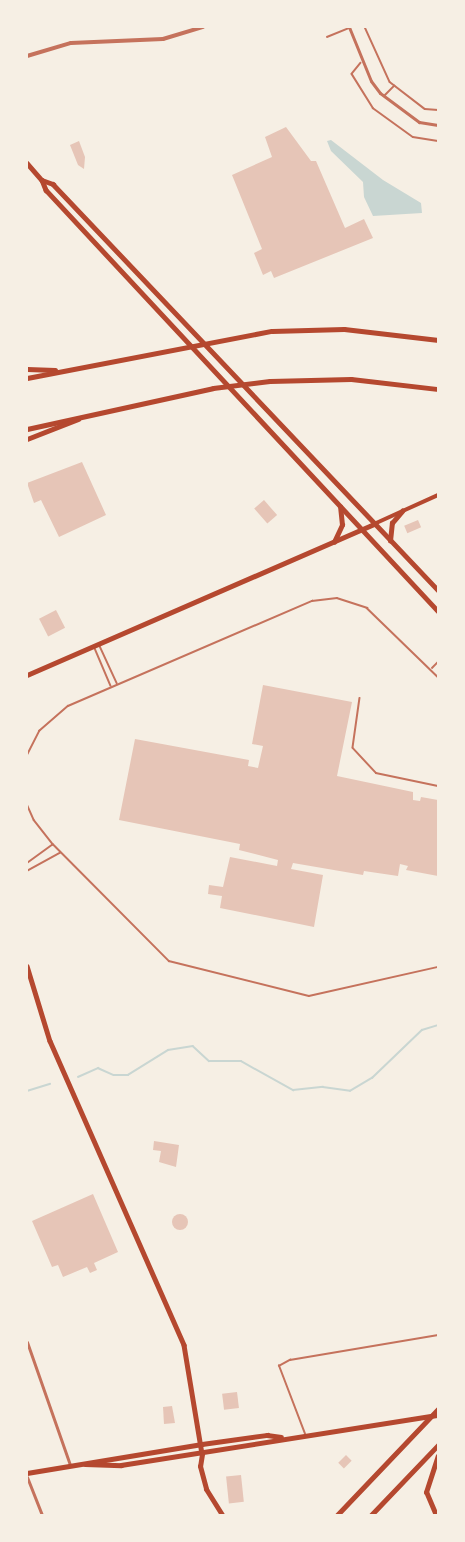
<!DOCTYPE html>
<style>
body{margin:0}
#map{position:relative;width:465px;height:1542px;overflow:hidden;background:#f6efe4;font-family:Poppins,sans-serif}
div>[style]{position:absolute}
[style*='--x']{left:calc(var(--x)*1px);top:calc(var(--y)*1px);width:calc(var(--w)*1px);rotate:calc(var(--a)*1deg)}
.water>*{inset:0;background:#c9d6d2}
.stream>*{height:1.5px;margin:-0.75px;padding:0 0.75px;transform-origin:0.75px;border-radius:0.75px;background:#c9d6d2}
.building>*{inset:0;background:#e6c5b7;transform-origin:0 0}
.round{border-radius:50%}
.service>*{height:1.5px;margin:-0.75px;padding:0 0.75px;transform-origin:0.75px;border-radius:0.75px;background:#c5725c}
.minor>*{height:3px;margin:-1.5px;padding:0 1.5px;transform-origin:1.5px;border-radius:1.5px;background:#c5725c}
.tertiary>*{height:4px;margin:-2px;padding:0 2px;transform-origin:2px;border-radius:2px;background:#c5725c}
.secondary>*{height:4px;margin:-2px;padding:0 2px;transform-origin:2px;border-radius:2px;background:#b5482f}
.primary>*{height:4.5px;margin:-2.25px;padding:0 2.25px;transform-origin:2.25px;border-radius:2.25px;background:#b5482f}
.motorway>*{height:5px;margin:-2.5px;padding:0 2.5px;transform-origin:2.5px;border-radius:2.5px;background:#b5482f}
span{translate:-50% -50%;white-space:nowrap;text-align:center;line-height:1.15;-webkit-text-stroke:5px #f6efe4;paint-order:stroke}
.frame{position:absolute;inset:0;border:28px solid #f6efe4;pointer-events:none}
</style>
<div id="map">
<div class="water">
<div style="clip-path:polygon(331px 140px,383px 180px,421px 203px,422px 213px,373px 216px,364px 197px,363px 182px,331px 151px,327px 141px)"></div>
</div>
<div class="stream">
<div style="--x:78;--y:1077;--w:22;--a:-24"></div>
<div style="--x:98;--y:1068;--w:17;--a:24"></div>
<div style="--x:114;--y:1075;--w:14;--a:0"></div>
<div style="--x:128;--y:1075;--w:47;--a:-32"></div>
<div style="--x:168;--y:1050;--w:25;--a:-9"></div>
<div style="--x:193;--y:1046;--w:22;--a:43"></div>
<div style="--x:209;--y:1061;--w:32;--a:0"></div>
<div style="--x:241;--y:1061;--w:60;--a:29.1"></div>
<div style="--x:293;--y:1090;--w:30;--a:-6"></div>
<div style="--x:323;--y:1087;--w:27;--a:8"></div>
<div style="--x:350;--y:1091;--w:26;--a:-31"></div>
<div style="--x:372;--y:1078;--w:69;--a:-43.8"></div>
<div style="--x:422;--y:1030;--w:17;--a:-17"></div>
<div style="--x:27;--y:1091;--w:24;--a:-17"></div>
</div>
<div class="building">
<div style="clip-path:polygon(286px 127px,311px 161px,316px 161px,345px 228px,364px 219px,373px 238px,274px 278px,271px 271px,263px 275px,254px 253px,262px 249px,232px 175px,272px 157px,265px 137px)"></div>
<div style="clip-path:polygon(79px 141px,85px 157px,84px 169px,78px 165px,70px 145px)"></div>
<div style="clip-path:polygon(82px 462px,106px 515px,59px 537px,41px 500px,34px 503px,27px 483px)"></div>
<div style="left:264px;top:500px;width:20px;height:13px;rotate:49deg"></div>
<div style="left:418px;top:520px;width:8px;height:15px;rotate:67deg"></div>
<div style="left:56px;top:610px;width:20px;height:19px;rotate:63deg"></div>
<div style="clip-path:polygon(263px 685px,352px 702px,337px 776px,413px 792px,413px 800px,420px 801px,421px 797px,438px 800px,438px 876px,406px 870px,408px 866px,400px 864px,398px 876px,364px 871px,363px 875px,293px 863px,291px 869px,323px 875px,314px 927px,220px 908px,222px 896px,208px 894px,209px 885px,223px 887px,230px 857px,277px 866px,278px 860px,239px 850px,240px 844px,119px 820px,135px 739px,249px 760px,248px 766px,258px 768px,263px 746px,252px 744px)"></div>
<div style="clip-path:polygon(154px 1141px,179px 1145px,176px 1167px,159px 1162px,161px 1151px,153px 1150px)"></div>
<div style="clip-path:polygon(93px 1194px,118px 1252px,94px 1263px,97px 1270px,90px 1273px,87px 1267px,63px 1277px,58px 1265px,52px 1267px,32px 1221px)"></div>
<div class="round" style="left:172px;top:1214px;width:16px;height:16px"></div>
<div style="left:237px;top:1392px;width:16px;height:15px;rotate:83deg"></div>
<div style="clip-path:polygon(172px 1406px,175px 1423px,164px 1424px,163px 1407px)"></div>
<div style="left:346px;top:1455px;width:8px;height:11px;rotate:45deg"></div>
<div style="left:241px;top:1475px;width:27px;height:15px;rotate:84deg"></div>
</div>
<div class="service">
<div style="--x:365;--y:27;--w:60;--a:65.6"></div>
<div style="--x:390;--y:82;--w:44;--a:37.6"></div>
<div style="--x:425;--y:109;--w:13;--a:4"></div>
<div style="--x:327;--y:37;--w:27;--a:-22"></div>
<div style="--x:361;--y:63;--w:14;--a:129"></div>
<div style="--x:352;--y:74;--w:40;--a:58"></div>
<div style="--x:373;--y:108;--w:49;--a:35.9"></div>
<div style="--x:413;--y:137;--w:25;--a:9"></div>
<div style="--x:385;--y:95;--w:13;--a:-45"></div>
<div style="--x:99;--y:644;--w:43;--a:65.2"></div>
<div style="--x:94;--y:646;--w:43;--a:67"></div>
<div style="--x:432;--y:668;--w:8;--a:-45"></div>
<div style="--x:360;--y:698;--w:50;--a:98"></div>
<div style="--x:353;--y:748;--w:34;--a:47"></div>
<div style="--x:376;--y:773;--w:63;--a:11.8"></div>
<div style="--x:27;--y:755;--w:27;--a:-63"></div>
<div style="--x:39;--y:731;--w:38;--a:-41"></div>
<div style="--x:68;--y:706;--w:266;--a:-23.3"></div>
<div style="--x:312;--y:601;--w:25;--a:-7"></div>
<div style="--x:337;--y:598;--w:32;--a:18"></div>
<div style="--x:367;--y:608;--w:99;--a:44.2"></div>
<div style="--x:27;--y:804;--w:17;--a:66"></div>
<div style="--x:34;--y:820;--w:31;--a:52"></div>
<div style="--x:53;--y:844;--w:165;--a:45.2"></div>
<div style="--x:169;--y:961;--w:144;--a:14"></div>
<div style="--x:309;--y:996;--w:132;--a:-12.7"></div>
<div style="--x:27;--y:863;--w:31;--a:-36"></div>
<div style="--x:27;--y:871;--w:38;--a:-29"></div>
<div style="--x:305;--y:1434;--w:73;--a:-110.9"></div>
<div style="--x:279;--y:1366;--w:13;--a:-29"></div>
<div style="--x:290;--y:1360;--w:150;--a:-9.6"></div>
</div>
<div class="minor">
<div style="--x:349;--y:27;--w:58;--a:67.8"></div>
<div style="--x:371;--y:81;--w:15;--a:53"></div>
<div style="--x:380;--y:93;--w:49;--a:36.6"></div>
<div style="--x:419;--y:122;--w:19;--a:9"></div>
<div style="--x:27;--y:1342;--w:130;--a:70.7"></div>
<div style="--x:27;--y:1477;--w:41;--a:68.5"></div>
</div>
<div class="tertiary">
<div style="--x:27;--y:56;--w:46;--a:-16.5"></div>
<div style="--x:71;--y:43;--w:92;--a:-2.5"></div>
<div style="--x:163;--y:39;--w:42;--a:-16.7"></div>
</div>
<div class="secondary">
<div style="--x:374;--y:524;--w:70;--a:-24.4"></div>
</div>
<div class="primary">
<div style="--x:27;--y:163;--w:23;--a:49"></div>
<div style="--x:42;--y:180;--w:12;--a:20"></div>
<div style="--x:53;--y:184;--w:560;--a:46.52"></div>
<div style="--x:42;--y:180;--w:11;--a:68"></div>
<div style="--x:46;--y:190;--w:575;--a:47.04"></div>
<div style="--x:390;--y:541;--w:18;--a:-84"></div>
<div style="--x:392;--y:523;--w:16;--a:-50"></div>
<div style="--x:334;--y:542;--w:19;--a:-65"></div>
<div style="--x:342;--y:525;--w:18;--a:-96"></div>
<div style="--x:27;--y:675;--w:378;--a:-23.5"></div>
<div style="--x:27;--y:966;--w:78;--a:73"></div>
<div style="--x:50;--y:1041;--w:332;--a:66.2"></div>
<div style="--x:184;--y:1345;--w:110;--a:80.6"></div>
<div style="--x:85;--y:1464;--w:36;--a:2"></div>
<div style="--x:121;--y:1465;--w:321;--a:-9"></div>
<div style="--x:27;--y:1473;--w:177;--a:-9.4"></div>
<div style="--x:202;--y:1444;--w:66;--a:-7.9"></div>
<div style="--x:267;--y:1435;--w:14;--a:8"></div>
</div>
<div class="motorway">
<div style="--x:27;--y:369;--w:28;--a:2"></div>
<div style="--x:27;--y:378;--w:249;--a:-10.9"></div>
<div style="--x:272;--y:331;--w:72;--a:-1.6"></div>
<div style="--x:344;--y:329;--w:95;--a:6.7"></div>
<div style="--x:27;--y:429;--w:190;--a:-12.4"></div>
<div style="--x:213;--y:388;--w:57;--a:-7"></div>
<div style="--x:270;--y:381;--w:81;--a:-1.4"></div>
<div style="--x:351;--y:379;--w:88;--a:6.6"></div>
<div style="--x:27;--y:439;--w:55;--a:-21.4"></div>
<div style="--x:202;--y:1454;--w:12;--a:99"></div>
<div style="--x:200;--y:1466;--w:24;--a:75"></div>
<div style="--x:206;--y:1489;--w:31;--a:58"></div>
<div style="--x:337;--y:1515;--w:146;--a:-46.4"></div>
<div style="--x:371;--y:1515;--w:97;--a:-46.3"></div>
<div style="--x:436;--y:1515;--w:25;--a:-113"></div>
<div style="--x:426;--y:1492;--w:38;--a:-72"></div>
</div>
<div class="frame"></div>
</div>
